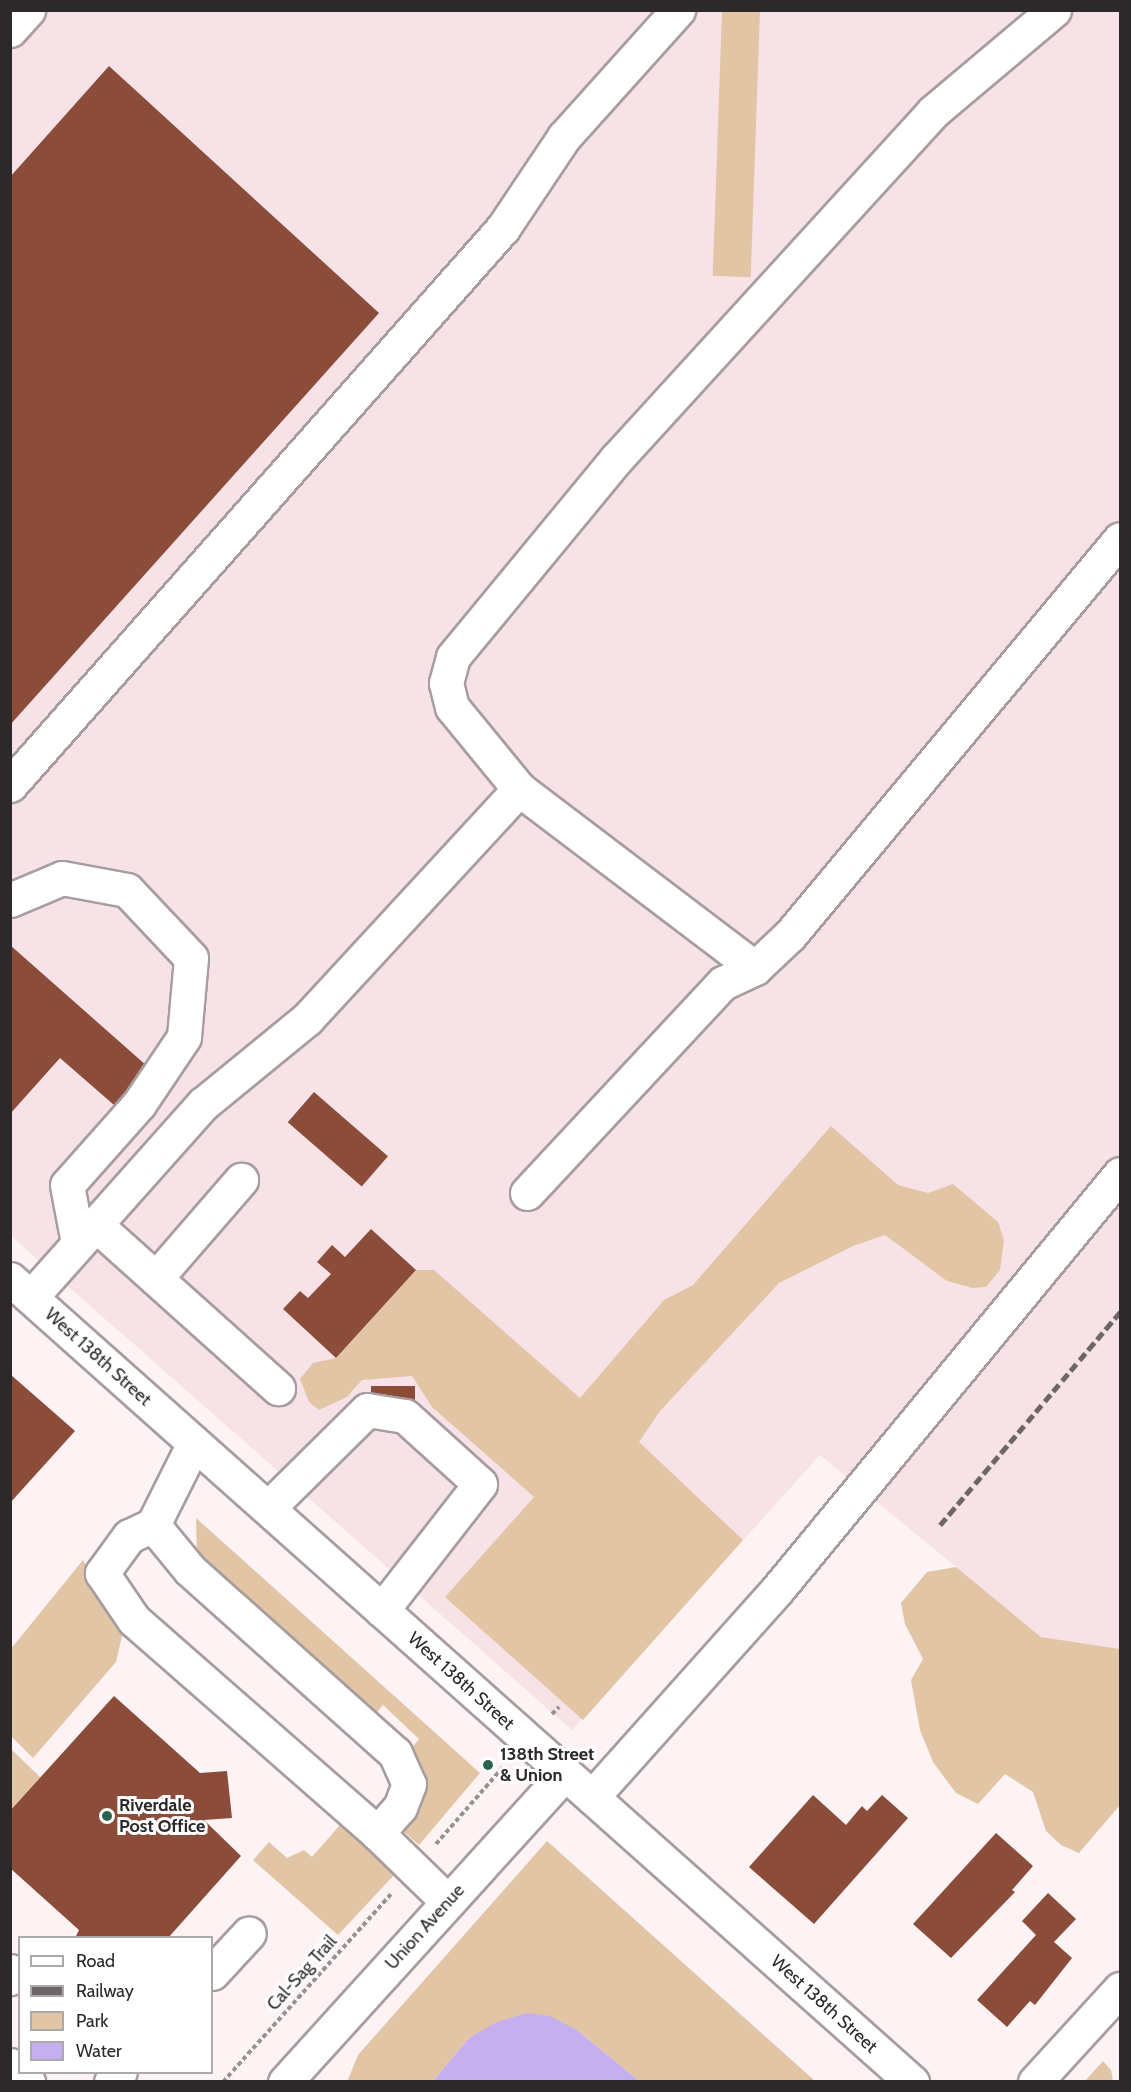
<!DOCTYPE html>
<style>
body{margin:0}
#map{position:relative;width:1131px;height:2092px;overflow:hidden;background:#fdf2f4;font-family:Cabin,sans-serif}
div>[style]{position:absolute}
[style*='--x']{left:calc(var(--x)*1px);top:calc(var(--y)*1px);width:calc(var(--w)*1px);rotate:calc(var(--a)*1deg)}
.built>*{inset:0;background:#f7e3e7}
.green>*{inset:0;background:#e2c5a5;transform-origin:0 0}
.water>*{inset:0;background:#c6afee}
.building>*{inset:0;background:#8b4c39;transform-origin:0 0}
.path>*{height:4px;margin-top:-2px;transform-origin:0;background:repeating-linear-gradient(90deg,#989192 0 4.5px,transparent 0 7.5px)}
.roads{filter:drop-shadow(2px 0 #a79d9f) drop-shadow(-2px 0 #a79d9f) drop-shadow(0 2px #a79d9f) drop-shadow(0 -2px #a79d9f)}
.minor>*{height:33px;margin:-16.5px;padding:0 16.5px;transform-origin:16.5px;border-radius:16.5px;background:#fff}
.rail>*{height:4.5px;margin-top:-2.25px;transform-origin:0;background:repeating-linear-gradient(90deg,#6c6667 0 9px,transparent 0 13.5px)}
.dots>*{width:16px;height:16px;translate:-50% -50%;box-sizing:border-box;border:3px solid #fff;border-radius:50%}
span{translate:-50% -50%;white-space:nowrap;text-align:center;line-height:1.15;-webkit-text-stroke:6px #fff;paint-order:stroke}
.street-label{font-size:18px;color:#2d292a}
.poi-label{font-size:18px;color:#2d292a;font-weight:700}
.left{translate:0 -50%;text-align:left}
.frame{position:absolute;inset:0;border:12px solid #2d292a;pointer-events:none}
.legend{position:absolute;left:18px;top:1936px;width:195px;height:138px;box-sizing:border-box;background:#fff;border:2px solid #aba9aa;margin:0;padding:8px 10px;list-style:none;font-size:18px;color:#2d292a}
.legend li{display:flex;align-items:center;gap:12px;height:30px}
.legend b{width:30px;border:2px solid #aba9aa}
</style>
<div id="map">
<div class="built">
<div style="clip-path:polygon(11px 11px,1120px 11px,1120px 1649px,1041px 1637px,820px 1455px,572px 1730px,11px 1236px)"></div>
</div>
<div class="green">
<div style="left:722px;top:10px;width:38px;height:266px;rotate:2deg"></div>
<div style="clip-path:polygon(831px 1126px,898px 1185px,928px 1193px,953px 1184px,998px 1222px,1004px 1240px,1000px 1270px,986px 1287px,973px 1288px,947px 1281px,885px 1235px,853px 1246px,779px 1283px,660px 1411px,639px 1442px,743px 1540px,583px 1720px,445px 1597px,534px 1497px,432px 1407px,412px 1376px,362px 1380px,347px 1397px,319px 1410px,309px 1402px,300px 1379px,313px 1363px,336px 1358px,416px 1270px,434px 1270px,580px 1398px,664px 1300px,693px 1285px)"></div>
<div style="clip-path:polygon(196px 1518px,480px 1773px,419px 1845px,402px 1830px,400px 1820px,409px 1751px,419px 1739px,383px 1705px,373px 1717px,197px 1555px)"></div>
<div style="clip-path:polygon(83px 1560px,124px 1627px,116px 1662px,33px 1758px,11px 1736px,10px 1650px)"></div>
<div style="clip-path:polygon(956px 1567px,1041px 1637px,1120px 1649px,1120px 1805px,1079px 1853px,1061px 1845px,1046px 1831px,1033px 1792px,1005px 1774px,978px 1804px,956px 1793px,933px 1762px,920px 1730px,911px 1680px,923px 1659px,905px 1624px,901px 1603px,927px 1572px)"></div>
<div style="clip-path:polygon(11px 1749px,41px 1778px,11px 1811px)"></div>
<div style="clip-path:polygon(340px 1825px,395px 1874px,338px 1935px,253px 1860px,269px 1842px,287px 1858px,304px 1850px,312px 1857px)"></div>
<div style="clip-path:polygon(547px 1841px,815px 2081px,639px 2081px,577px 2030px,469px 2038px,433px 2081px,347px 2082px,358px 2055px)"></div>
<div style="clip-path:polygon(1103px 2061px,1111px 2070px,1113px 2081px,1085px 2081px)"></div>
</div>
<div class="water">
<div style="clip-path:polygon(527px 2013px,550px 2016px,577px 2030px,639px 2081px,433px 2081px,469px 2038px,497px 2022px)"></div>
</div>
<div class="building">
<div style="clip-path:polygon(109px 66px,379px 313px,10px 725px,10px 177px)"></div>
<div style="clip-path:polygon(10px 945px,147px 1066px,114px 1105px,60px 1058px,10px 1114px)"></div>
<div style="left:314px;top:1092px;width:98px;height:40px;rotate:41deg"></div>
<div style="clip-path:polygon(371px 1229px,416px 1270px,336px 1358px,283px 1309px,300px 1291px,308px 1298px,331px 1274px,317px 1262px,332px 1245px,345px 1257px)"></div>
<div style="clip-path:polygon(10px 1374px,75px 1431px,10px 1503px)"></div>
<div style="left:371px;top:1386px;width:44px;height:18px"></div>
<div style="clip-path:polygon(114px 1696px,200px 1773px,227px 1771px,232px 1818px,204px 1820px,241px 1856px,168px 1938px,75px 1938px,79px 1930px,10px 1868px,10px 1811px)"></div>
<div style="clip-path:polygon(813px 1795px,846px 1825px,862px 1806px,867px 1811px,882px 1795px,908px 1818px,814px 1924px,749px 1867px)"></div>
<div style="clip-path:polygon(996px 1833px,1033px 1866px,1012px 1890px,1015px 1892px,951px 1958px,913px 1924px)"></div>
<div style="clip-path:polygon(1048px 1893px,1076px 1919px,1054px 1942px,1072px 1958px,1035px 2005px,1030px 2001px,1007px 2027px,977px 2000px,1036px 1935px,1022px 1921px)"></div>
</div>
<div class="path">
<div style="--x:552;--y:1714;--w:10;--a:-45"></div>
<div style="--x:436;--y:1844;--w:103;--a:-48.9"></div>
<div style="--x:223;--y:2082;--w:252;--a:-48.2"></div>
</div>
<div class="roads">
<div class="minor">
<div style="--x:1054;--y:10;--w:158;--a:139.9"></div>
<div style="--x:933;--y:112;--w:469;--a:132.4"></div>
<div style="--x:617;--y:458;--w:258;--a:129.5"></div>
<div style="--x:453;--y:657;--w:27;--a:105"></div>
<div style="--x:446;--y:683;--w:25;--a:76"></div>
<div style="--x:452;--y:707;--w:106;--a:50.7"></div>
<div style="--x:519;--y:789;--w:296;--a:37.2"></div>
<div style="--x:755;--y:968;--w:48;--a:-43.3"></div>
<div style="--x:790;--y:935;--w:515;--a:-50.19"></div>
<div style="--x:10;--y:30;--w:27;--a:-48"></div>
<div style="--x:10;--y:785;--w:744;--a:-48.49"></div>
<div style="--x:503;--y:228;--w:110;--a:-56.2"></div>
<div style="--x:564;--y:137;--w:171;--a:-48.1"></div>
<div style="--x:10;--y:900;--w:56;--a:-22.9"></div>
<div style="--x:62;--y:878;--w:66;--a:10.5"></div>
<div style="--x:127;--y:890;--w:93;--a:46.7"></div>
<div style="--x:191;--y:958;--w:79;--a:95.1"></div>
<div style="--x:184;--y:1037;--w:81;--a:123.9"></div>
<div style="--x:139;--y:1104;--w:108;--a:131.6"></div>
<div style="--x:67;--y:1185;--w:59;--a:79.3"></div>
<div style="--x:527;--y:1193;--w:287;--a:-47"></div>
<div style="--x:723;--y:983;--w:35;--a:-25"></div>
<div style="--x:95;--y:1224;--w:246;--a:41.9"></div>
<div style="--x:156;--y:1278;--w:130;--a:-49.1"></div>
<div style="--x:10;--y:1279;--w:1208;--a:41.68"></div>
<div style="--x:31;--y:1297;--w:259;--a:-48.3"></div>
<div style="--x:203;--y:1104;--w:134;--a:-39.3"></div>
<div style="--x:307;--y:1019;--w:313;--a:-47.3"></div>
<div style="--x:194;--y:1443;--w:92;--a:116.6"></div>
<div style="--x:153;--y:1525;--w:26;--a:155"></div>
<div style="--x:129;--y:1536;--w:46;--a:126.1"></div>
<div style="--x:102;--y:1573;--w:57;--a:55.8"></div>
<div style="--x:134;--y:1620;--w:323;--a:41.2"></div>
<div style="--x:377;--y:1833;--w:99;--a:44.2"></div>
<div style="--x:268;--y:1508;--w:139;--a:-44.7"></div>
<div style="--x:367;--y:1410;--w:38;--a:9"></div>
<div style="--x:405;--y:1416;--w:101;--a:42.2"></div>
<div style="--x:480;--y:1484;--w:160;--a:127.9"></div>
<div style="--x:153;--y:1525;--w:58;--a:50.6"></div>
<div style="--x:190;--y:1570;--w:275;--a:41.8"></div>
<div style="--x:395;--y:1753;--w:34;--a:66"></div>
<div style="--x:409;--y:1784;--w:25;--a:111"></div>
<div style="--x:400;--y:1807;--w:35;--a:131"></div>
<div style="--x:592;--y:1797;--w:278;--a:-48.2"></div>
<div style="--x:777;--y:1590;--w:539;--a:-50.49"></div>
<div style="--x:10;--y:1971;--w:5;--a:37"></div>
<div style="--x:14;--y:1974;--w:6;--a:135"></div>
<div style="--x:212;--y:1973;--w:54;--a:-47.2"></div>
<div style="--x:10;--y:2065;--w:25;--a:43"></div>
<div style="--x:111;--y:2082;--w:13;--a:-48"></div>
<div style="--x:285;--y:2082;--w:417;--a:-47.8"></div>
<div style="--x:1035;--y:2082;--w:126;--a:-47.6"></div>
</div>
</div>
<div class="rail">
<div style="--x:940;--y:1525;--w:279;--a:-49.8"></div>
</div>
<div class="dots">
<div style="left:488px;top:1765px;background:#2a644e"></div>
<div style="left:107px;top:1816px;background:#2a644e"></div>
</div>
<div class="street-label">
<span style="left:98px;top:1357px;rotate:42deg">West 138th Street</span>
<span style="left:461px;top:1681px;rotate:42deg">West 138th Street</span>
<span style="left:425px;top:1927px;rotate:-48deg">Union Avenue</span>
<span style="left:302px;top:1973px;rotate:-48deg">Cal-Sag Trail</span>
<span style="left:824px;top:2004px;rotate:42deg">West 138th Street</span>
</div>
<div class="poi-label">
<span class="left" style="left:500px;top:1765px">138th Street<br>&amp; Union</span>
<span class="left" style="left:119px;top:1816px">Riverdale<br>Post Office</span>
</div>
<div class="frame"></div>
<ul class="legend">
<li><b style="height:8px;background:#fff"></b>Road</li>
<li><b style="height:8px;background:#6c6667"></b>Railway</li>
<li><b style="height:16px;background:#e2c5a5"></b>Park</li>
<li><b style="height:16px;background:#c6afee"></b>Water</li>
</ul>
</div>
